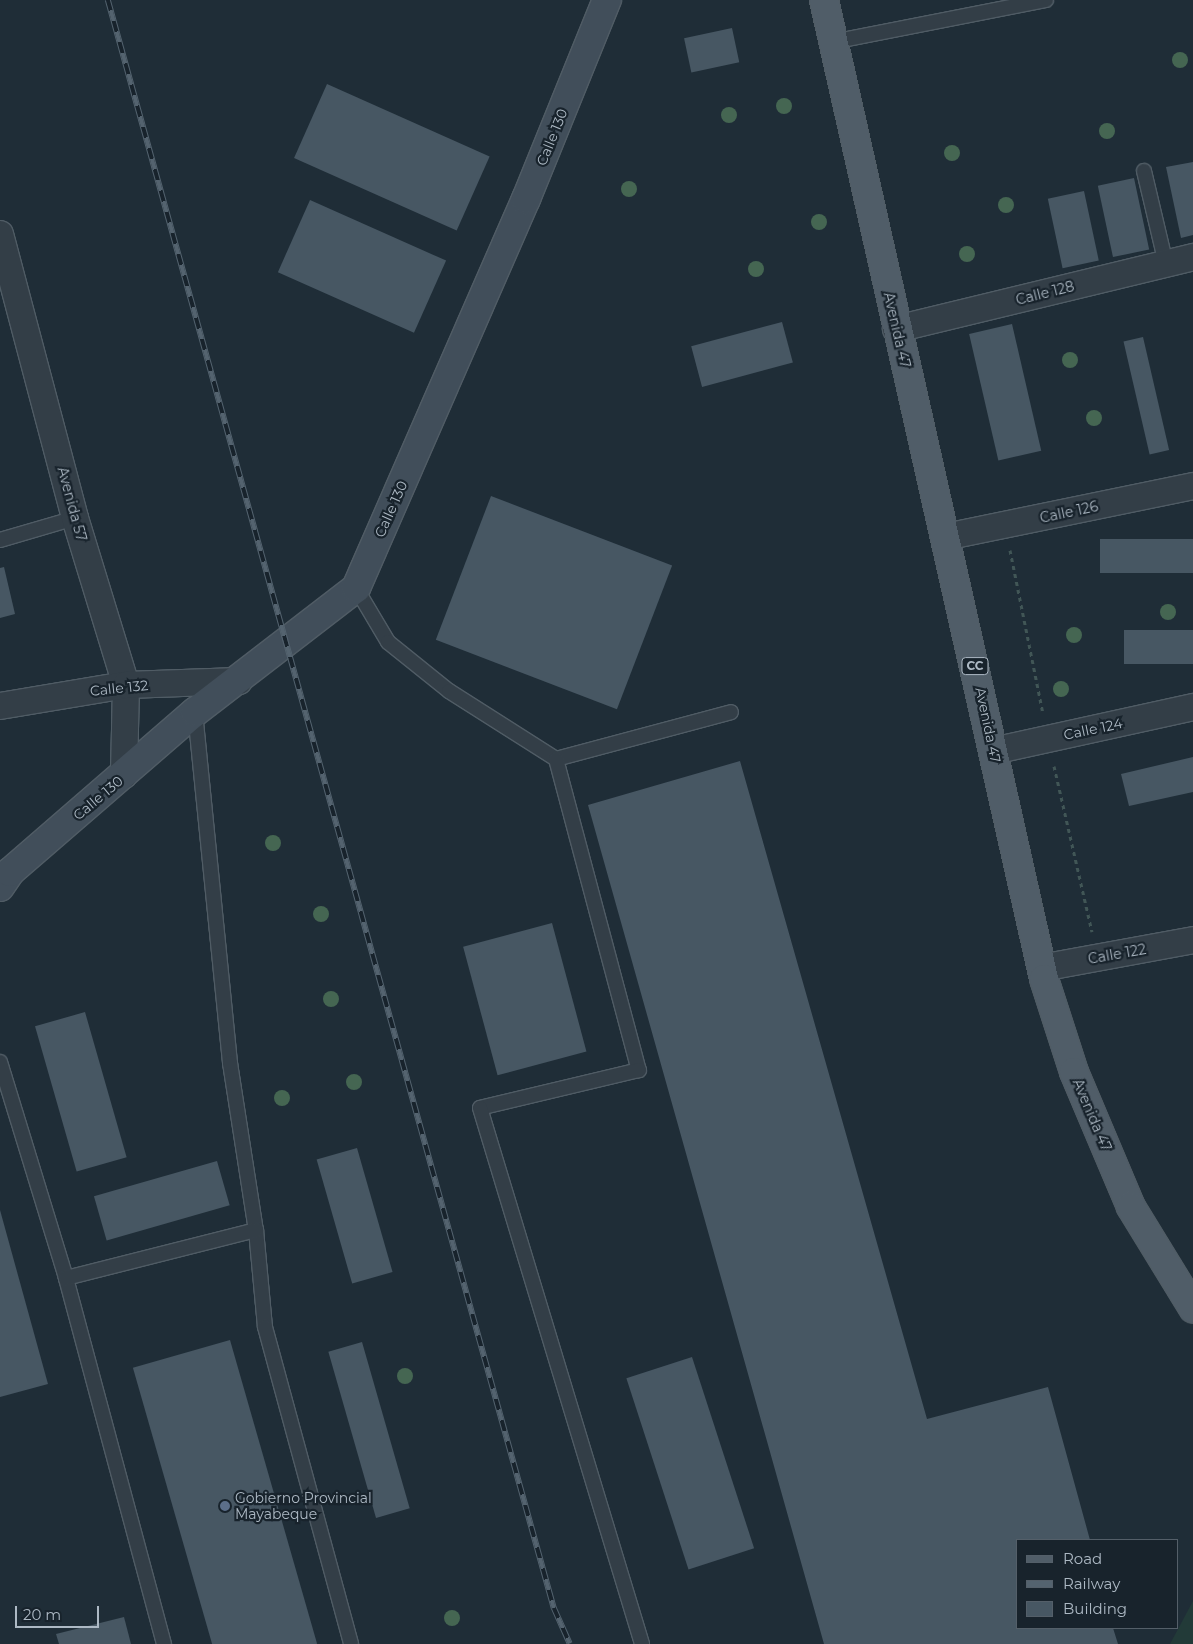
<!DOCTYPE html>
<style>
body{margin:0}
#map{position:relative;width:1193px;height:1644px;overflow:hidden;background:#1f2d37;font-family:Montserrat,sans-serif}
div>[style]{position:absolute}
[style*='--x']{left:calc(var(--x)*1px);top:calc(var(--y)*1px);width:calc(var(--w)*1px);rotate:calc(var(--a)*1deg)}
.green>*{inset:0;background:#223a38}
.building>*{inset:0;background:#475763;transform-origin:0 0}
.path>*{height:3px;margin-top:-1.5px;transform-origin:0;background:repeating-linear-gradient(90deg,#415656 0 4px,transparent 0 8px)}
.roads{filter:drop-shadow(1px 0 #505c65) drop-shadow(-1px 0 #505c65) drop-shadow(0 1px #505c65) drop-shadow(0 -1px #505c65)}
.service>*{height:14px;margin:-7px;padding:0 7px;transform-origin:7px;border-radius:7px;background:#333e47}
.minor>*{height:26px;margin:-13px;padding:0 13px;transform-origin:13px;border-radius:13px;background:#333e47}
.secondary>*{height:28px;margin:-14px;padding:0 14px;transform-origin:14px;border-radius:14px;background:#414e5a}
.primary>*{height:28px;margin:-14px;padding:0 14px;transform-origin:14px;border-radius:14px;background:#505d68}
.rail>*{height:5.5px;margin-top:-2.75px;transform-origin:0;background:repeating-linear-gradient(90deg,#18232c 0 11px,#54636f 0 22px);box-sizing:border-box;border-block:1px solid #54636f}
.trees>*{width:16px;height:16px;margin:-8px;border-radius:50%;background:#456652}
.dots>*{width:14px;height:14px;translate:-50% -50%;box-sizing:border-box;border:2px solid #18232c;border-radius:50%}
span{translate:-50% -50%;white-space:nowrap;text-align:center;line-height:1.15;-webkit-text-stroke:4.5px #18232c;paint-order:stroke}
.shield-label span{padding:1px 4px;background:#18232c;border:1px solid;border-radius:4px;-webkit-text-stroke-width:0}
.shield-label{font-size:12px;color:#adb9c4;font-weight:700}
.street-label{font-size:14px;color:#adb9c4}
.poi-label{font-size:14px;color:#adb9c4}
.left{translate:0 -50%;text-align:left}
.legend{position:absolute;left:1016px;top:1539px;width:162px;height:90px;box-sizing:border-box;background:#18232c;border:1px solid #545f69;margin:0;padding:6px 9px;list-style:none;font-size:15px;color:#adb9c4}
.legend li{display:flex;align-items:center;gap:10px;height:25px}
.legend b{width:25px;border:1px solid #545f69}
.scale{position:absolute;left:15px;top:1606px;width:84px;height:22px;box-sizing:border-box;border:2px solid #adb9c4;border-top:0;padding-left:6px;font-size:15px;line-height:18px;white-space:nowrap;color:#adb9c4;-webkit-text-stroke:4px #18232c;paint-order:stroke}
</style>
<div id="map">
<div class="green">
<div style="clip-path:polygon(1193px 1601px,1193px 1644px,1170px 1644px)"></div>
</div>
<div class="building">
<div style="left:732px;top:28px;width:35px;height:49px;rotate:78deg"></div>
<div style="left:327px;top:84px;width:178px;height:81px;rotate:24deg"></div>
<div style="clip-path:polygon(1193px 162px,1193px 235px,1181px 238px,1166px 167px)"></div>
<div style="left:1134px;top:178px;width:73px;height:37px;rotate:78deg"></div>
<div style="left:1084px;top:191px;width:71px;height:37px;rotate:78deg"></div>
<div style="left:310px;top:200px;width:149px;height:79px;rotate:24deg"></div>
<div style="left:782px;top:322px;width:42px;height:94px;rotate:75deg"></div>
<div style="left:1012px;top:324px;width:130px;height:44px;rotate:77deg"></div>
<div style="left:1143px;top:337px;width:116px;height:20px;rotate:77deg"></div>
<div style="left:491px;top:496px;width:194px;height:154px;rotate:21deg"></div>
<div style="left:1193px;top:539px;width:34px;height:93px;rotate:90deg"></div>
<div style="clip-path:polygon(4px 567px,15px 614px,0 618px,0 568px)"></div>
<div style="left:1193px;top:630px;width:34px;height:69px;rotate:90deg"></div>
<div style="clip-path:polygon(1193px 757px,1193px 792px,1129px 806px,1121px 774px)"></div>
<div style="clip-path:polygon(740px 761px,927px 1419px,1048px 1387px,1090px 1540px,1017px 1540px,1017px 1628px,1113px 1628px,1118px 1644px,824px 1644px,588px 805px)"></div>
<div style="left:552px;top:923px;width:133px;height:92px;rotate:75deg"></div>
<div style="left:85px;top:1012px;width:151px;height:52px;rotate:74deg"></div>
<div style="left:357px;top:1148px;width:129px;height:42px;rotate:74deg"></div>
<div style="left:217px;top:1161px;width:46px;height:128px;rotate:74deg"></div>
<div style="clip-path:polygon(0 1210px,48px 1384px,0 1397px)"></div>
<div style="left:230px;top:1340px;width:316px;height:101px;rotate:74deg"></div>
<div style="left:362px;top:1342px;width:173px;height:35px;rotate:74deg"></div>
<div style="left:692px;top:1357px;width:201px;height:69px;rotate:72deg"></div>
<div style="clip-path:polygon(124px 1617px,131px 1644px,59px 1644px,56px 1634px)"></div>
</div>
<div class="path">
<div style="--x:1010;--y:550;--w:166;--a:78.6"></div>
<div style="--x:1054;--y:766;--w:170;--a:77.1"></div>
</div>
<div class="roads">
<div class="service">
<div style="--x:832;--y:42;--w:218;--a:-11.1"></div>
<div style="--x:1144;--y:171;--w:96;--a:76.7"></div>
<div style="--x:0;--y:540;--w:78;--a:-16.3"></div>
<div style="--x:356;--y:588;--w:63;--a:59.3"></div>
<div style="--x:388;--y:642;--w:78;--a:38.8"></div>
<div style="--x:449;--y:691;--w:127;--a:32.4"></div>
<div style="--x:556;--y:759;--w:181;--a:-15"></div>
<div style="--x:195;--y:712;--w:353;--a:84.3"></div>
<div style="--x:230;--y:1063;--w:169;--a:81.2"></div>
<div style="--x:256;--y:1230;--w:97;--a:84.7"></div>
<div style="--x:265;--y:1327;--w:328;--a:74.8"></div>
<div style="--x:556;--y:759;--w:322;--a:75.1"></div>
<div style="--x:639;--y:1070;--w:163;--a:166.6"></div>
<div style="--x:480;--y:1108;--w:560;--a:73.18"></div>
<div style="--x:0;--y:1062;--w:226;--a:73"></div>
<div style="--x:164;--y:1644;--w:379;--a:-105"></div>
<div style="--x:66;--y:1278;--w:196;--a:-14.2"></div>
</div>
<div class="minor">
<div style="--x:0;--y:234;--w:294;--a:75.2"></div>
<div style="--x:75;--y:518;--w:175;--a:73"></div>
<div style="--x:126;--y:685;--w:90;--a:91.3"></div>
<div style="--x:896;--y:329;--w:306;--a:-13.6"></div>
<div style="--x:945;--y:537;--w:253;--a:-11.6"></div>
<div style="--x:0;--y:706;--w:128;--a:-9.5"></div>
<div style="--x:126;--y:685;--w:113;--a:-2"></div>
<div style="--x:993;--y:751;--w:205;--a:-12.4"></div>
<div style="--x:1041;--y:968;--w:155;--a:-10.4"></div>
</div>
<div class="secondary">
<div style="--x:0;--y:887;--w:18;--a:-56"></div>
<div style="--x:10;--y:872;--w:245;--a:-40.9"></div>
<div style="--x:195;--y:712;--w:203;--a:-37.6"></div>
<div style="--x:356;--y:588;--w:425;--a:-66.4"></div>
<div style="--x:526;--y:199;--w:215;--a:-67.9"></div>
</div>
<div class="primary">
<div style="--x:824;--y:0;--w:1003;--a:77.33"></div>
<div style="--x:1044;--y:979;--w:98;--a:72.1"></div>
<div style="--x:1074;--y:1072;--w:147;--a:67.1"></div>
<div style="--x:1131;--y:1207;--w:119;--a:58.5"></div>
</div>
</div>
<div class="rail">
<div style="--x:108;--y:0;--w:1669;--a:74.5"></div>
<div style="--x:554;--y:1608;--w:39;--a:66"></div>
</div>
<div class="trees">
<div style="left:1180px;top:60px"></div>
<div style="left:784px;top:106px"></div>
<div style="left:729px;top:115px"></div>
<div style="left:1107px;top:131px"></div>
<div style="left:952px;top:153px"></div>
<div style="left:629px;top:189px"></div>
<div style="left:1006px;top:205px"></div>
<div style="left:819px;top:222px"></div>
<div style="left:967px;top:254px"></div>
<div style="left:756px;top:269px"></div>
<div style="left:1070px;top:360px"></div>
<div style="left:1094px;top:418px"></div>
<div style="left:1168px;top:612px"></div>
<div style="left:1074px;top:635px"></div>
<div style="left:1061px;top:689px"></div>
<div style="left:273px;top:843px"></div>
<div style="left:321px;top:914px"></div>
<div style="left:331px;top:999px"></div>
<div style="left:354px;top:1082px"></div>
<div style="left:282px;top:1098px"></div>
<div style="left:405px;top:1376px"></div>
<div style="left:452px;top:1618px"></div>
</div>
<div class="dots">
<div style="left:225px;top:1506px;background:#5c6f8a"></div>
</div>
<div class="shield-label">
<span style="left:975px;top:666px">CC</span>
</div>
<div class="street-label">
<span style="left:552px;top:137px;rotate:-68deg">Calle 130</span>
<span style="left:1045px;top:293px;rotate:-14deg">Calle 128</span>
<span style="left:897px;top:330px;rotate:77deg">Avenida 47</span>
<span style="left:72px;top:504px;rotate:75deg">Avenida 57</span>
<span style="left:391px;top:509px;rotate:-66deg">Calle 130</span>
<span style="left:1069px;top:512px;rotate:-12deg">Calle 126</span>
<span style="left:119px;top:688px;rotate:-6deg">Calle 132</span>
<span style="left:988px;top:725px;rotate:78deg">Avenida 47</span>
<span style="left:1093px;top:729px;rotate:-12deg">Calle 124</span>
<span style="left:98px;top:798px;rotate:-40deg">Calle 130</span>
<span style="left:1117px;top:954px;rotate:-10deg">Calle 122</span>
<span style="left:1092px;top:1115px;rotate:67deg">Avenida 47</span>
</div>
<div class="poi-label">
<span class="left" style="left:235px;top:1506px">Gobierno Provincial<br>Mayabeque</span>
</div>
<ul class="legend">
<li><b style="height:6px;background:#505d68"></b>Road</li>
<li><b style="height:6px;background:#54636f"></b>Railway</li>
<li><b style="height:14px;background:#475763"></b>Building</li>
</ul>
<div class="scale">20 m</div>
</div>
